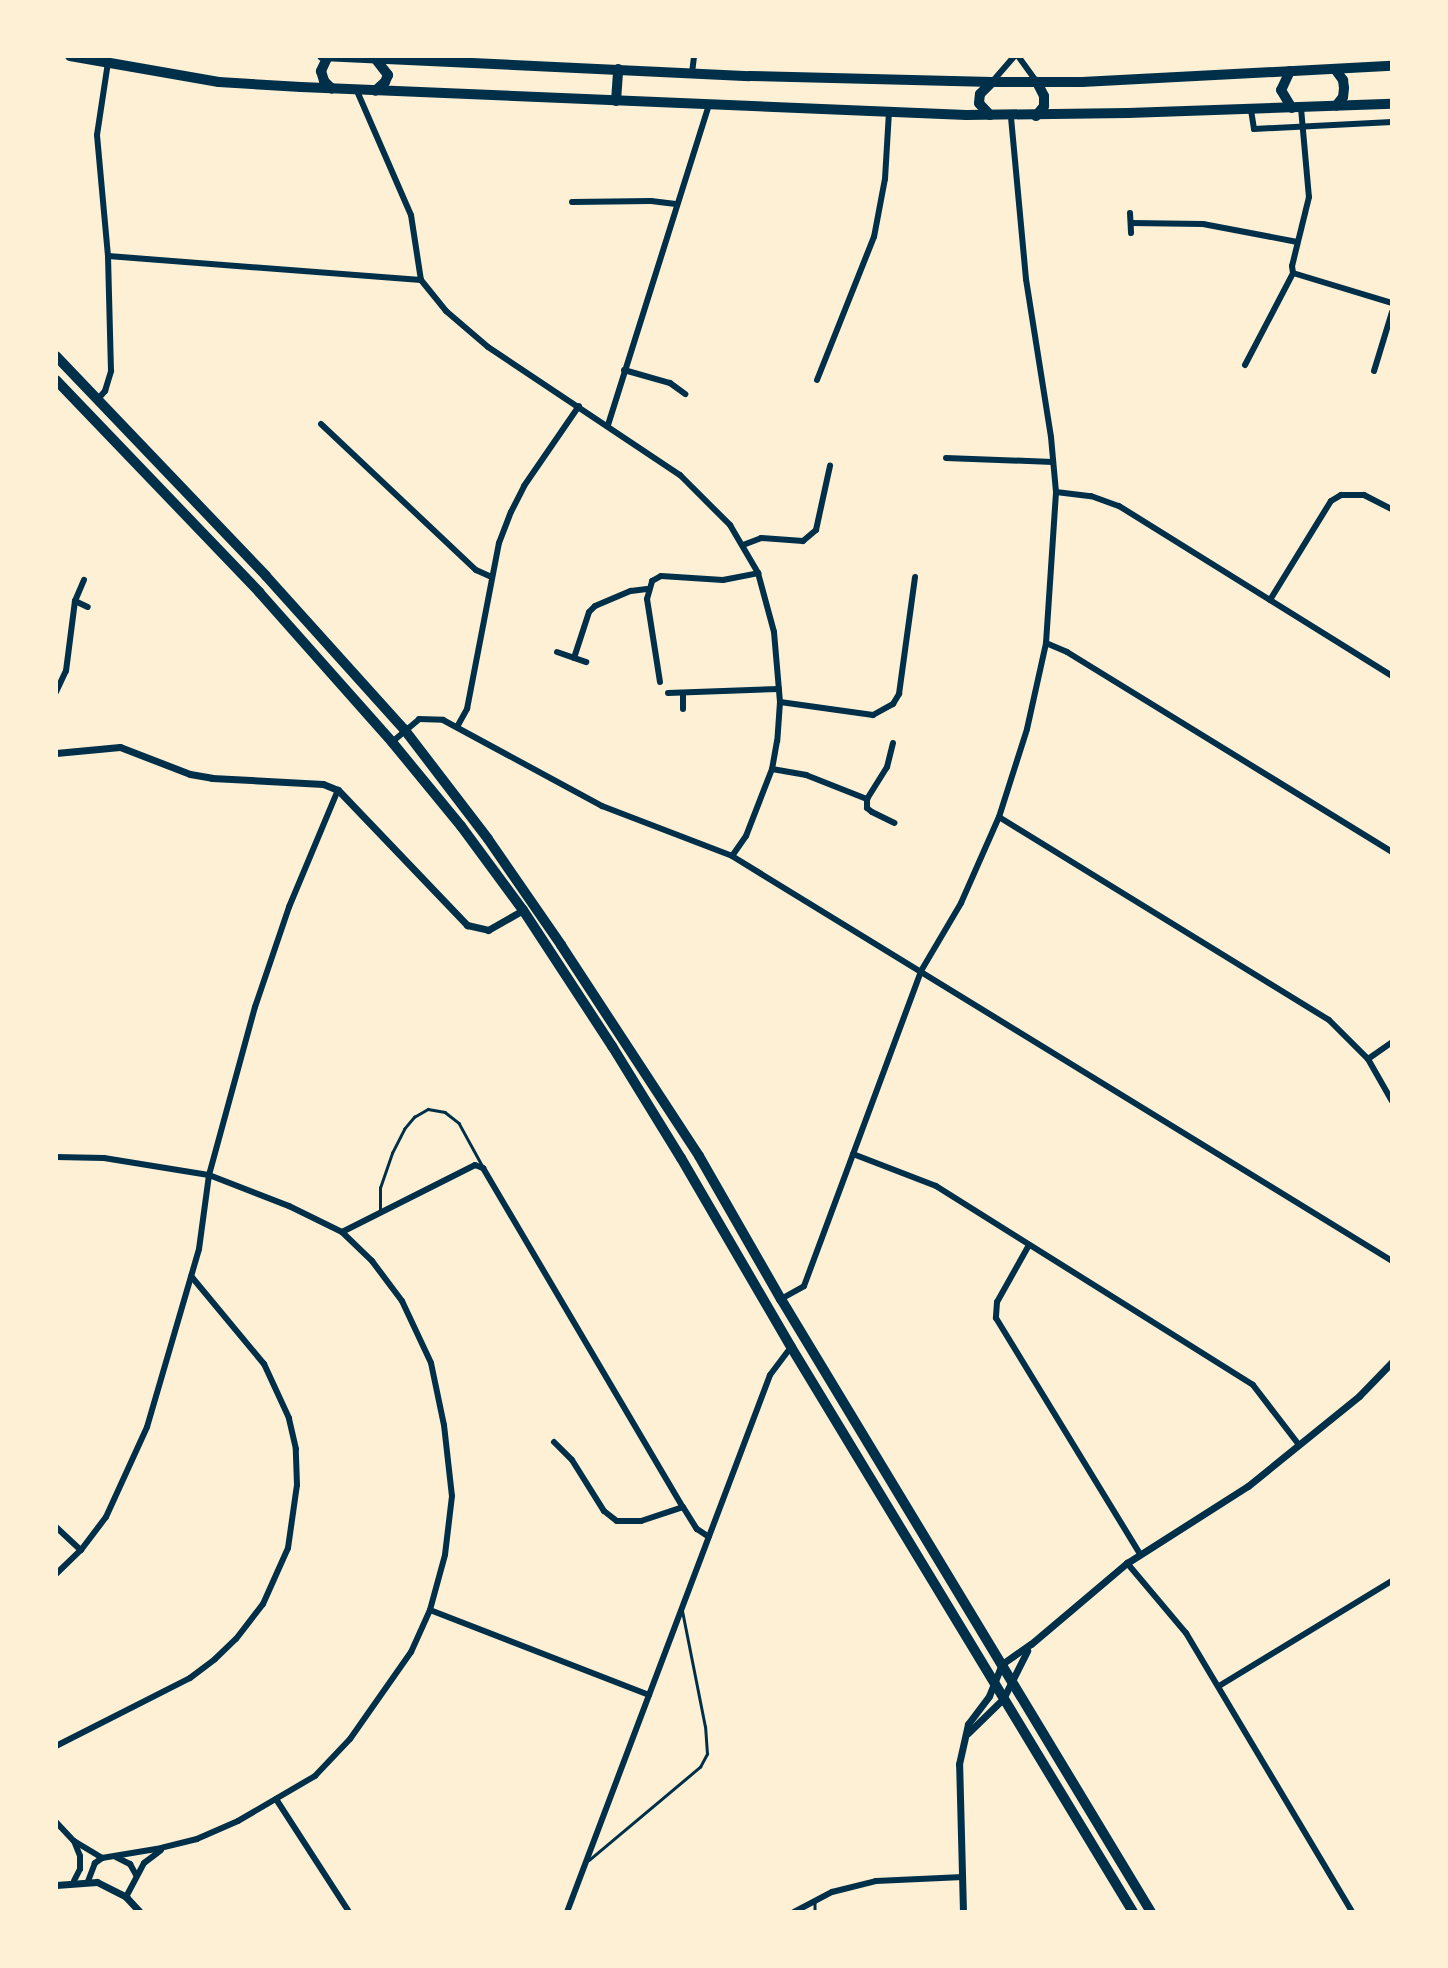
<!DOCTYPE html>
<style>
body{margin:0}
#map{position:relative;width:1448px;height:1968px;overflow:hidden;background:#fdf0d5;font-family:"PT Sans",sans-serif}
div>[style]{position:absolute}
[style*='--x']{left:calc(var(--x)*1px);top:calc(var(--y)*1px);width:calc(var(--w)*1px);rotate:calc(var(--a)*1deg)}
.service>*{height:2.5px;margin:-1.25px;padding:0 1.25px;transform-origin:1.25px;border-radius:1.25px;background:#003049}
.minor>*{height:6px;margin:-3px;padding:0 3px;transform-origin:3px;border-radius:3px;background:#003049}
.tertiary>*{height:7px;margin:-3.5px;padding:0 3.5px;transform-origin:3.5px;border-radius:3.5px;background:#003049}
.trunk>*{height:10px;margin:-5px;padding:0 5px;transform-origin:5px;border-radius:5px;background:#003049}
span{translate:-50% -50%;white-space:nowrap;text-align:center;line-height:1.15;-webkit-text-stroke:7px #fdf0d5;paint-order:stroke}
.frame{position:absolute;inset:0;border:58px solid #fdf0d5;pointer-events:none}
</style>
<div id="map">
<div class="service">
<div style="--x:380;--y:1213;--w:25;--a:-90"></div>
<div style="--x:380;--y:1188;--w:37;--a:-71"></div>
<div style="--x:392;--y:1153;--w:27;--a:-63"></div>
<div style="--x:404;--y:1129;--w:16;--a:-50"></div>
<div style="--x:414;--y:1117;--w:16;--a:-30"></div>
<div style="--x:428;--y:1109;--w:17;--a:10"></div>
<div style="--x:445;--y:1112;--w:18;--a:38"></div>
<div style="--x:459;--y:1123;--w:48;--a:61.3"></div>
<div style="--x:589;--y:1860;--w:145;--a:-40"></div>
<div style="--x:700;--y:1767;--w:15;--a:-62"></div>
<div style="--x:707;--y:1754;--w:27;--a:-94"></div>
<div style="--x:705;--y:1727;--w:118;--a:-101.2"></div>
<div style="--x:815;--y:1903;--w:9;--a:90"></div>
</div>
<div class="minor">
<div style="--x:1018;--y:56;--w:32;--a:54"></div>
<div style="--x:692;--y:73;--w:17;--a:-83"></div>
<div style="--x:992;--y:82;--w:35;--a:-49"></div>
<div style="--x:357;--y:91;--w:135;--a:66.5"></div>
<div style="--x:411;--y:215;--w:66;--a:81.3"></div>
<div style="--x:421;--y:280;--w:40;--a:51"></div>
<div style="--x:446;--y:311;--w:55;--a:40.6"></div>
<div style="--x:488;--y:347;--w:231;--a:33.7"></div>
<div style="--x:680;--y:475;--w:71;--a:45"></div>
<div style="--x:730;--y:525;--w:56;--a:59.7"></div>
<div style="--x:758;--y:573;--w:61;--a:74.8"></div>
<div style="--x:774;--y:632;--w:70;--a:85.1"></div>
<div style="--x:780;--y:702;--w:39;--a:94"></div>
<div style="--x:777;--y:741;--w:28;--a:100"></div>
<div style="--x:772;--y:769;--w:72;--a:111.2"></div>
<div style="--x:746;--y:836;--w:24;--a:125"></div>
<div style="--x:1301;--y:108;--w:89;--a:84.9"></div>
<div style="--x:1309;--y:197;--w:71;--a:103.8"></div>
<div style="--x:1292;--y:266;--w:7;--a:82"></div>
<div style="--x:1293;--y:273;--w:103;--a:16.9"></div>
<div style="--x:1251;--y:110;--w:19;--a:81"></div>
<div style="--x:1254;--y:129;--w:138;--a:-2.9"></div>
<div style="--x:572;--y:202;--w:79;--a:-0.7"></div>
<div style="--x:651;--y:201;--w:25;--a:7"></div>
<div style="--x:1130;--y:213;--w:20;--a:87"></div>
<div style="--x:1131;--y:223;--w:72;--a:0.8"></div>
<div style="--x:1203;--y:224;--w:96;--a:10.8"></div>
<div style="--x:108;--y:256;--w:314;--a:4.4"></div>
<div style="--x:1245;--y:365;--w:104;--a:-62.4"></div>
<div style="--x:624;--y:370;--w:48;--a:15.8"></div>
<div style="--x:670;--y:383;--w:19;--a:36"></div>
<div style="--x:1374;--y:371;--w:62;--a:-73"></div>
<div style="--x:817;--y:380;--w:154;--a:-68.3"></div>
<div style="--x:874;--y:237;--w:59;--a:-79.3"></div>
<div style="--x:885;--y:179;--w:67;--a:-86.6"></div>
<div style="--x:98;--y:399;--w:11;--a:-49"></div>
<div style="--x:105;--y:391;--w:21;--a:-73"></div>
<div style="--x:111;--y:371;--w:115;--a:-91.5"></div>
<div style="--x:108;--y:256;--w:121;--a:-95.2"></div>
<div style="--x:97;--y:135;--w:74;--a:-81.4"></div>
<div style="--x:321;--y:424;--w:213;--a:43.3"></div>
<div style="--x:476;--y:570;--w:17;--a:24"></div>
<div style="--x:608;--y:425;--w:337;--a:-72.5"></div>
<div style="--x:946;--y:458;--w:107;--a:2.1"></div>
<div style="--x:1056;--y:492;--w:35;--a:7"></div>
<div style="--x:1091;--y:496;--w:30;--a:20"></div>
<div style="--x:1119;--y:506;--w:322;--a:31.9"></div>
<div style="--x:743;--y:545;--w:19;--a:-21"></div>
<div style="--x:761;--y:538;--w:42;--a:4.1"></div>
<div style="--x:803;--y:541;--w:17;--a:-40"></div>
<div style="--x:816;--y:530;--w:66;--a:-77.7"></div>
<div style="--x:1270;--y:600;--w:116;--a:-58.4"></div>
<div style="--x:1331;--y:501;--w:12;--a:-31"></div>
<div style="--x:1341;--y:495;--w:23;--a:0"></div>
<div style="--x:1364;--y:495;--w:31;--a:27"></div>
<div style="--x:75;--y:601;--w:14;--a:25"></div>
<div style="--x:1046;--y:643;--w:23;--a:23"></div>
<div style="--x:1067;--y:652;--w:382;--a:31.6"></div>
<div style="--x:557;--y:652;--w:31;--a:19"></div>
<div style="--x:574;--y:658;--w:48;--a:-71.9"></div>
<div style="--x:589;--y:612;--w:8;--a:-45"></div>
<div style="--x:595;--y:606;--w:39;--a:-23"></div>
<div style="--x:631;--y:591;--w:16;--a:-7"></div>
<div style="--x:660;--y:682;--w:84;--a:-98.9"></div>
<div style="--x:647;--y:599;--w:19;--a:-74"></div>
<div style="--x:652;--y:581;--w:10;--a:-29"></div>
<div style="--x:661;--y:576;--w:62;--a:3.7"></div>
<div style="--x:723;--y:580;--w:36;--a:-11"></div>
<div style="--x:56;--y:692;--w:23;--a:-65"></div>
<div style="--x:66;--y:671;--w:71;--a:-82.7"></div>
<div style="--x:75;--y:601;--w:23;--a:-67"></div>
<div style="--x:668;--y:693;--w:111;--a:-2.1"></div>
<div style="--x:683;--y:693;--w:16;--a:90"></div>
<div style="--x:780;--y:702;--w:94;--a:8"></div>
<div style="--x:873;--y:715;--w:23;--a:-29"></div>
<div style="--x:893;--y:704;--w:12;--a:-59"></div>
<div style="--x:899;--y:694;--w:118;--a:-82.2"></div>
<div style="--x:457;--y:727;--w:21;--a:-61"></div>
<div style="--x:467;--y:709;--w:169;--a:-79.1"></div>
<div style="--x:499;--y:543;--w:33;--a:-69"></div>
<div style="--x:511;--y:512;--w:29;--a:-63"></div>
<div style="--x:524;--y:486;--w:97;--a:-55.5"></div>
<div style="--x:392;--y:742;--w:35;--a:-40"></div>
<div style="--x:419;--y:719;--w:24;--a:2"></div>
<div style="--x:443;--y:720;--w:181;--a:28.4"></div>
<div style="--x:602;--y:806;--w:139;--a:21"></div>
<div style="--x:732;--y:856;--w:774;--a:31.53"></div>
<div style="--x:893;--y:743;--w:25;--a:104"></div>
<div style="--x:887;--y:767;--w:38;--a:122"></div>
<div style="--x:867;--y:799;--w:9;--a:90"></div>
<div style="--x:867;--y:808;--w:6;--a:39"></div>
<div style="--x:872;--y:812;--w:25;--a:26"></div>
<div style="--x:772;--y:769;--w:35;--a:10"></div>
<div style="--x:806;--y:775;--w:66;--a:21.5"></div>
<div style="--x:999;--y:817;--w:387;--a:31.6"></div>
<div style="--x:1329;--y:1020;--w:55;--a:45"></div>
<div style="--x:1368;--y:1059;--w:48;--a:60.3"></div>
<div style="--x:1368;--y:1059;--w:29;--a:-35"></div>
<div style="--x:853;--y:1154;--w:89;--a:21.1"></div>
<div style="--x:936;--y:1186;--w:374;--a:32.1"></div>
<div style="--x:1253;--y:1385;--w:76;--a:52.5"></div>
<div style="--x:56;--y:1157;--w:48;--a:1.2"></div>
<div style="--x:104;--y:1158;--w:106;--a:9.2"></div>
<div style="--x:209;--y:1175;--w:86;--a:21.2"></div>
<div style="--x:289;--y:1206;--w:59;--a:26.1"></div>
<div style="--x:342;--y:1232;--w:42;--a:44"></div>
<div style="--x:372;--y:1261;--w:50;--a:53.1"></div>
<div style="--x:402;--y:1301;--w:68;--a:64.9"></div>
<div style="--x:431;--y:1363;--w:63;--a:78.2"></div>
<div style="--x:444;--y:1425;--w:71;--a:83.6"></div>
<div style="--x:452;--y:1496;--w:59;--a:96.8"></div>
<div style="--x:445;--y:1555;--w:57;--a:105.3"></div>
<div style="--x:430;--y:1610;--w:46;--a:114.3"></div>
<div style="--x:411;--y:1652;--w:106;--a:125"></div>
<div style="--x:350;--y:1739;--w:51;--a:133.4"></div>
<div style="--x:315;--y:1776;--w:89;--a:149.7"></div>
<div style="--x:238;--y:1821;--w:45;--a:156.3"></div>
<div style="--x:197;--y:1839;--w:36;--a:166"></div>
<div style="--x:162;--y:1848;--w:61;--a:170.5"></div>
<div style="--x:102;--y:1858;--w:9;--a:144"></div>
<div style="--x:95;--y:1863;--w:19;--a:111"></div>
<div style="--x:342;--y:1232;--w:149;--a:-26.7"></div>
<div style="--x:475;--y:1165;--w:9;--a:21"></div>
<div style="--x:483;--y:1168;--w:394;--a:59.5"></div>
<div style="--x:683;--y:1507;--w:26;--a:58"></div>
<div style="--x:697;--y:1529;--w:14;--a:34"></div>
<div style="--x:1029;--y:1245;--w:65;--a:119.3"></div>
<div style="--x:997;--y:1302;--w:16;--a:94"></div>
<div style="--x:996;--y:1318;--w:276;--a:58.6"></div>
<div style="--x:781;--y:1299;--w:26;--a:-29"></div>
<div style="--x:804;--y:1286;--w:336;--a:-69.6"></div>
<div style="--x:921;--y:971;--w:79;--a:-59.5"></div>
<div style="--x:961;--y:903;--w:94;--a:-66.2"></div>
<div style="--x:999;--y:817;--w:92;--a:-72.3"></div>
<div style="--x:1027;--y:729;--w:88;--a:-77.5"></div>
<div style="--x:1046;--y:643;--w:151;--a:-86.2"></div>
<div style="--x:1056;--y:492;--w:55;--a:-95.2"></div>
<div style="--x:1051;--y:437;--w:160;--a:-99"></div>
<div style="--x:1026;--y:279;--w:164;--a:-95.3"></div>
<div style="--x:554;--y:1442;--w:25;--a:45"></div>
<div style="--x:572;--y:1460;--w:60;--a:57.9"></div>
<div style="--x:604;--y:1511;--w:16;--a:38"></div>
<div style="--x:617;--y:1521;--w:24;--a:0"></div>
<div style="--x:641;--y:1521;--w:44;--a:-18.4"></div>
<div style="--x:56;--y:1527;--w:34;--a:43"></div>
<div style="--x:1127;--y:1563;--w:92;--a:49.9"></div>
<div style="--x:1186;--y:1633;--w:325;--a:59.2"></div>
<div style="--x:56;--y:1574;--w:35;--a:-44"></div>
<div style="--x:81;--y:1550;--w:41;--a:-52.9"></div>
<div style="--x:106;--y:1517;--w:99;--a:-65.5"></div>
<div style="--x:147;--y:1427;--w:185;--a:-73.7"></div>
<div style="--x:199;--y:1249;--w:75;--a:-82.3"></div>
<div style="--x:209;--y:1175;--w:174;--a:-74.7"></div>
<div style="--x:255;--y:1007;--w:106;--a:-71.2"></div>
<div style="--x:289;--y:907;--w:127;--a:-67.3"></div>
<div style="--x:430;--y:1610;--w:235;--a:21.2"></div>
<div style="--x:1219;--y:1686;--w:202;--a:-31.3"></div>
<div style="--x:56;--y:1746;--w:150;--a:-26.9"></div>
<div style="--x:190;--y:1678;--w:31;--a:-37"></div>
<div style="--x:215;--y:1659;--w:29;--a:-44"></div>
<div style="--x:236;--y:1639;--w:44;--a:-52.4"></div>
<div style="--x:263;--y:1604;--w:61;--a:-65.9"></div>
<div style="--x:288;--y:1548;--w:64;--a:-81.9"></div>
<div style="--x:297;--y:1485;--w:36;--a:-92"></div>
<div style="--x:296;--y:1449;--w:32;--a:-103"></div>
<div style="--x:289;--y:1418;--w:60;--a:-114.8"></div>
<div style="--x:264;--y:1364;--w:114;--a:-129.7"></div>
<div style="--x:276;--y:1799;--w:135;--a:57.1"></div>
<div style="--x:56;--y:1822;--w:26;--a:47"></div>
<div style="--x:74;--y:1841;--w:33;--a:31"></div>
<div style="--x:74;--y:1841;--w:16;--a:68"></div>
<div style="--x:80;--y:1856;--w:13;--a:90"></div>
<div style="--x:80;--y:1869;--w:13;--a:117"></div>
<div style="--x:116;--y:1857;--w:16;--a:27"></div>
<div style="--x:130;--y:1864;--w:13;--a:61"></div>
<div style="--x:126;--y:1897;--w:38;--a:-62"></div>
<div style="--x:144;--y:1863;--w:21;--a:-37"></div>
<div style="--x:567;--y:1912;--w:574;--a:-69.29"></div>
<div style="--x:770;--y:1375;--w:35;--a:-53"></div>
<div style="--x:794;--y:1912;--w:43;--a:-27.8"></div>
<div style="--x:832;--y:1892;--w:45;--a:-14"></div>
<div style="--x:876;--y:1881;--w:87;--a:-2.6"></div>
</div>
<div class="tertiary">
<div style="--x:56;--y:753;--w:64;--a:-5.4"></div>
<div style="--x:120;--y:747;--w:75;--a:21.1"></div>
<div style="--x:190;--y:774;--w:22;--a:10"></div>
<div style="--x:212;--y:778;--w:111;--a:3.1"></div>
<div style="--x:323;--y:784;--w:16;--a:22"></div>
<div style="--x:338;--y:790;--w:187;--a:46.3"></div>
<div style="--x:467;--y:925;--w:22;--a:13"></div>
<div style="--x:488;--y:930;--w:40;--a:-29.7"></div>
<div style="--x:968;--y:1733;--w:49;--a:-44.2"></div>
<div style="--x:1003;--y:1699;--w:54;--a:-63.4"></div>
<div style="--x:56;--y:1885;--w:41;--a:-4.2"></div>
<div style="--x:97;--y:1882;--w:33;--a:27"></div>
<div style="--x:126;--y:1897;--w:21;--a:47"></div>
<div style="--x:963;--y:1912;--w:148;--a:-91.5"></div>
<div style="--x:959;--y:1764;--w:41;--a:-77.3"></div>
<div style="--x:968;--y:1724;--w:35;--a:-53"></div>
<div style="--x:989;--y:1696;--w:35;--a:-68"></div>
<div style="--x:1002;--y:1664;--w:35;--a:-35"></div>
<div style="--x:1031;--y:1644;--w:126;--a:-40.2"></div>
<div style="--x:1127;--y:1563;--w:143;--a:-32.5"></div>
<div style="--x:1248;--y:1486;--w:143;--a:-39"></div>
<div style="--x:1359;--y:1396;--w:47;--a:-45.9"></div>
</div>
<div class="trunk">
<div style="--x:70;--y:56;--w:151;--a:9.9"></div>
<div style="--x:219;--y:82;--w:82;--a:3.5"></div>
<div style="--x:301;--y:87;--w:666;--a:2.41"></div>
<div style="--x:966;--y:115;--w:162;--a:-0.7"></div>
<div style="--x:1128;--y:113;--w:264;--a:-2"></div>
<div style="--x:322;--y:56;--w:428;--a:2.7"></div>
<div style="--x:750;--y:76;--w:242;--a:1.4"></div>
<div style="--x:992;--y:82;--w:90;--a:0"></div>
<div style="--x:1082;--y:82;--w:310;--a:-3"></div>
<div style="--x:328;--y:56;--w:17;--a:115"></div>
<div style="--x:321;--y:71;--w:10;--a:73"></div>
<div style="--x:324;--y:81;--w:11;--a:45"></div>
<div style="--x:374;--y:57;--w:23;--a:52"></div>
<div style="--x:388;--y:75;--w:8;--a:113"></div>
<div style="--x:385;--y:82;--w:13;--a:138"></div>
<div style="--x:1335;--y:69;--w:14;--a:54"></div>
<div style="--x:1343;--y:80;--w:8;--a:83"></div>
<div style="--x:1344;--y:88;--w:9;--a:96"></div>
<div style="--x:1343;--y:97;--w:11;--a:128"></div>
<div style="--x:1290;--y:71;--w:21;--a:115"></div>
<div style="--x:1281;--y:90;--w:21;--a:59"></div>
<div style="--x:616;--y:101;--w:32;--a:-86"></div>
<div style="--x:990;--y:115;--w:16;--a:-133"></div>
<div style="--x:979;--y:103;--w:9;--a:-84"></div>
<div style="--x:980;--y:94;--w:17;--a:-45"></div>
<div style="--x:1036;--y:116;--w:13;--a:-51"></div>
<div style="--x:1044;--y:106;--w:10;--a:-90"></div>
<div style="--x:1044;--y:96;--w:16;--a:-117"></div>
<div style="--x:56;--y:356;--w:304;--a:46.3"></div>
<div style="--x:266;--y:576;--w:206;--a:48"></div>
<div style="--x:404;--y:729;--w:138;--a:52.6"></div>
<div style="--x:488;--y:839;--w:129;--a:55.4"></div>
<div style="--x:561;--y:945;--w:252;--a:56.8"></div>
<div style="--x:699;--y:1156;--w:165;--a:60.2"></div>
<div style="--x:781;--y:1299;--w:716;--a:58.89"></div>
<div style="--x:56;--y:380;--w:294;--a:46.2"></div>
<div style="--x:259;--y:592;--w:200;--a:48.4"></div>
<div style="--x:392;--y:742;--w:109;--a:50.6"></div>
<div style="--x:461;--y:826;--w:104;--a:53.6"></div>
<div style="--x:523;--y:910;--w:163;--a:56.8"></div>
<div style="--x:612;--y:1046;--w:132;--a:58.4"></div>
<div style="--x:681;--y:1158;--w:219;--a:59.8"></div>
<div style="--x:791;--y:1347;--w:660;--a:58.81"></div>
</div>
<div class="frame"></div>
</div>
